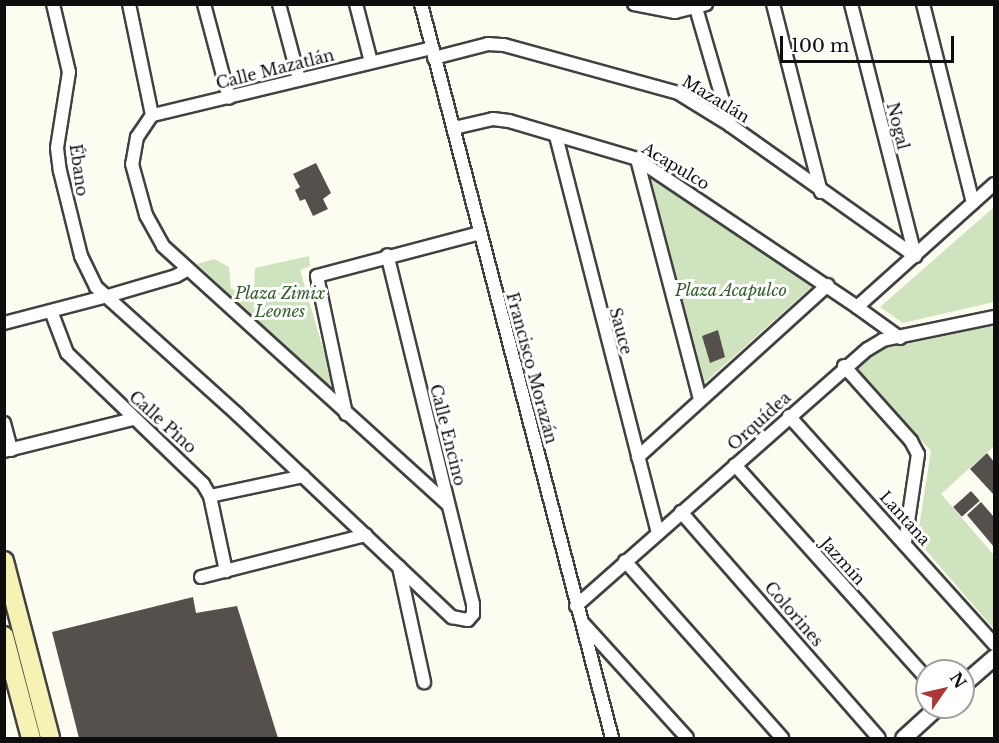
<!DOCTYPE html>
<meta charset="utf-8">
<style>
body{margin:0}
#map{position:relative;width:999px;height:743px;overflow:hidden;background:#fdfcf1;font-family:"Libre Baskerville",serif}
div>[style]{position:absolute}
[style*='--x']{left:calc(var(--x)*1px);top:calc(var(--y)*1px);width:calc(var(--w)*1px);rotate:calc(var(--a)*1deg)}
.green>*{inset:0;background:#cfe4be}
.building>*{inset:0;background:#55504c;transform-origin:0 0}
.roads{filter:drop-shadow(2px 0 #414141) drop-shadow(-2px 0 #414141) drop-shadow(0 2px #414141) drop-shadow(0 -2px #414141)}
.minor>*{height:12px;margin:-6px;padding:0 6px;transform-origin:6px;border-radius:6px;background:#fff}
.tertiary>*{height:15px;margin:-7.5px;padding:0 7.5px;transform-origin:7.5px;border-radius:7.5px;background:#fff}
.secondary>*{height:18px;margin:-9px;padding:0 9px;transform-origin:9px;border-radius:9px;background:#f6f2b3}
span{translate:-50% -50%;white-space:nowrap;text-align:center;line-height:1.15;-webkit-text-stroke:6px #fff;paint-order:stroke}
.street-label{font-size:16px;color:#0e0e0e}
.park-label{font-size:16px;color:#2e5e26;font-style:italic}
.frame{position:absolute;inset:0;border:6px solid #0e0e0e;pointer-events:none}
.north{position:absolute;left:915px;top:659px;width:60px;height:60px;box-sizing:border-box;background:#fff;border:2px solid #9f9f9f;border-radius:50%;rotate:56deg;font-size:16px;font-weight:700;line-height:24px;text-align:center;color:#0e0e0e}
.north::after{content:'';display:block;margin:auto;width:21px;height:27px;background:#ae3736;clip-path:polygon(50% 0,100% 100%,50% 72%,0 100%)}
.scale{position:absolute;left:780px;top:36px;width:174px;height:27px;box-sizing:border-box;border:3px solid #0e0e0e;border-top:0;padding-left:8px;font-size:18px;line-height:21px;white-space:nowrap;color:#0e0e0e;-webkit-text-stroke:4px #fff;paint-order:stroke}
</style>
<div id="map">
<div class="green">
<div style="clip-path:polygon(647px 173px,816px 283px,701px 386px)"></div>
<div style="clip-path:polygon(994px 207px,994px 302px,903px 323px,880px 307px)"></div>
<div style="clip-path:polygon(309px 256px,310px 266px,300px 270px,333px 383px,328px 386px,197px 264px,214px 259px,229px 267px,231px 289px,254px 288px,255px 268px)"></div>
<div style="clip-path:polygon(994px 323px,994px 446px,941px 494px,994px 555px,994px 629px,917px 540px,931px 451px,853px 366px,884px 346px)"></div>
</div>
<div class="building">
<div style="clip-path:polygon(316px 163px,331px 193px,323px 199px,328px 209px,313px 216px,305px 199px,300px 201px,295px 190px,300px 187px,293px 174px)"></div>
<div style="clip-path:polygon(718px 330px,725px 357px,710px 363px,702px 336px)"></div>
<div style="clip-path:polygon(987px 453px,994px 462px,994px 495px,970px 469px)"></div>
<div style="left:971px;top:491px;width:13px;height:24px;rotate:48deg"></div>
<div style="clip-path:polygon(981px 502px,994px 517px,994px 547px,967px 515px)"></div>
<div style="clip-path:polygon(193px 597px,196px 613px,237px 606px,278px 738px,79px 738px,52px 632px)"></div>
</div>
<div class="roads">
<div class="minor">
<div style="--x:53;--y:4;--w:70;--a:76.8"></div>
<div style="--x:69;--y:72;--w:77;--a:99"></div>
<div style="--x:57;--y:148;--w:23;--a:83"></div>
<div style="--x:60;--y:171;--w:88;--a:76.1"></div>
<div style="--x:81;--y:256;--w:34;--a:64"></div>
<div style="--x:96;--y:287;--w:190;--a:42"></div>
<div style="--x:237;--y:414;--w:296;--a:43.4"></div>
<div style="--x:452;--y:617;--w:16;--a:11"></div>
<div style="--x:468;--y:620;--w:8;--a:-50"></div>
<div style="--x:473;--y:614;--w:10;--a:-90"></div>
<div style="--x:473;--y:604;--w:359;--a:-103.8"></div>
<div style="--x:129;--y:4;--w:113;--a:78.3"></div>
<div style="--x:204;--y:4;--w:97;--a:75.1"></div>
<div style="--x:279;--y:4;--w:78;--a:75.1"></div>
<div style="--x:356;--y:4;--w:60;--a:75.5"></div>
<div style="--x:421;--y:4;--w:758;--a:75.41"></div>
<div style="--x:634;--y:4;--w:42;--a:11"></div>
<div style="--x:675;--y:12;--w:32;--a:-14"></div>
<div style="--x:773;--y:4;--w:194;--a:75.7"></div>
<div style="--x:851;--y:4;--w:260;--a:75.7"></div>
<div style="--x:923;--y:4;--w:205;--a:75.9"></div>
<div style="--x:696;--y:8;--w:122;--a:73.8"></div>
<div style="--x:432;--y:48;--w:288;--a:166.5"></div>
<div style="--x:152;--y:115;--w:27;--a:124"></div>
<div style="--x:137;--y:137;--w:27;--a:100"></div>
<div style="--x:132;--y:164;--w:53;--a:74.6"></div>
<div style="--x:146;--y:215;--w:35;--a:61"></div>
<div style="--x:163;--y:246;--w:384;--a:42.2"></div>
<div style="--x:434;--y:58;--w:56;--a:-14.5"></div>
<div style="--x:488;--y:44;--w:16;--a:4"></div>
<div style="--x:504;--y:45;--w:180;--a:15.4"></div>
<div style="--x:678;--y:93;--w:61;--a:31.6"></div>
<div style="--x:730;--y:125;--w:227;--a:35.3"></div>
<div style="--x:454;--y:128;--w:40;--a:-13"></div>
<div style="--x:493;--y:119;--w:16;--a:7"></div>
<div style="--x:509;--y:121;--w:134;--a:16.5"></div>
<div style="--x:637;--y:159;--w:265;--a:33.9"></div>
<div style="--x:556;--y:136;--w:410;--a:75.6"></div>
<div style="--x:637;--y:159;--w:248;--a:75.3"></div>
<div style="--x:51;--y:311;--w:45;--a:69.1"></div>
<div style="--x:67;--y:353;--w:189;--a:43.9"></div>
<div style="--x:203;--y:484;--w:14;--a:60"></div>
<div style="--x:210;--y:496;--w:77;--a:78"></div>
<div style="--x:4;--y:323;--w:107;--a:-14.6"></div>
<div style="--x:108;--y:296;--w:71;--a:-16.4"></div>
<div style="--x:176;--y:276;--w:14;--a:-30"></div>
<div style="--x:900;--y:338;--w:53;--a:-144.2"></div>
<div style="--x:857;--y:307;--w:184;--a:-41.9"></div>
<div style="--x:844;--y:366;--w:101;--a:48.2"></div>
<div style="--x:911;--y:441;--w:15;--a:62"></div>
<div style="--x:918;--y:454;--w:89;--a:98.4"></div>
<div style="--x:346;--y:414;--w:141;--a:-101.9"></div>
<div style="--x:317;--y:276;--w:169;--a:-14.8"></div>
<div style="--x:789;--y:416;--w:307;--a:48"></div>
<div style="--x:4;--y:423;--w:28;--a:75"></div>
<div style="--x:4;--y:451;--w:133;--a:-13.9"></div>
<div style="--x:638;--y:457;--w:256;--a:-42.2"></div>
<div style="--x:735;--y:465;--w:288;--a:48.1"></div>
<div style="--x:210;--y:496;--w:95;--a:-12.1"></div>
<div style="--x:681;--y:512;--w:300;--a:48.8"></div>
<div style="--x:625;--y:561;--w:237;--a:48.4"></div>
<div style="--x:399;--y:567;--w:118;--a:77.7"></div>
<div style="--x:201;--y:577;--w:170;--a:-14.3"></div>
<div style="--x:576;--y:606;--w:389;--a:-41.4"></div>
<div style="--x:868;--y:349;--w:17;--a:-31"></div>
<div style="--x:883;--y:340;--w:113;--a:-11.7"></div>
<div style="--x:582;--y:622;--w:156;--a:47.8"></div>
</div>
<div class="tertiary">
<div style="--x:963;--y:684;--w:41;--a:-41.1"></div>
<div style="--x:903;--y:738;--w:46;--a:-42.4"></div>
</div>
<div class="secondary">
<div style="--x:4;--y:561;--w:183;--a:75.4"></div>
<div style="--x:4;--y:636;--w:106;--a:75.2"></div>
</div>
</div>
<div class="street-label">
<span style="left:275px;top:69px;rotate:-14deg">Calle Mazatlán</span>
<span style="left:716px;top:99px;rotate:31deg">Mazatlán</span>
<span style="left:898px;top:126px;rotate:76deg">Nogal</span>
<span style="left:676px;top:166px;rotate:31deg">Acapulco</span>
<span style="left:79px;top:170px;rotate:82deg">Ébano</span>
<span style="left:621px;top:331px;rotate:75deg">Sauce</span>
<span style="left:532px;top:368px;rotate:75deg">Francisco Morazán</span>
<span style="left:759px;top:421px;rotate:-42deg">Orquídea</span>
<span style="left:163px;top:422px;rotate:42deg">Calle Pino</span>
<span style="left:448px;top:435px;rotate:76deg">Calle Encino</span>
<span style="left:905px;top:518px;rotate:48deg">Lantana</span>
<span style="left:843px;top:561px;rotate:48deg">Jazmín</span>
<span style="left:794px;top:614px;rotate:49deg">Colorines</span>
</div>
<div class="park-label">
<span style="left:731px;top:290px">Plaza Acapulco</span>
<span style="left:280px;top:302px">Plaza Zimix<br>Leones</span>
</div>
<div class="frame"></div>
<div class="north">N</div>
<div class="scale">100 m</div>
</div>
